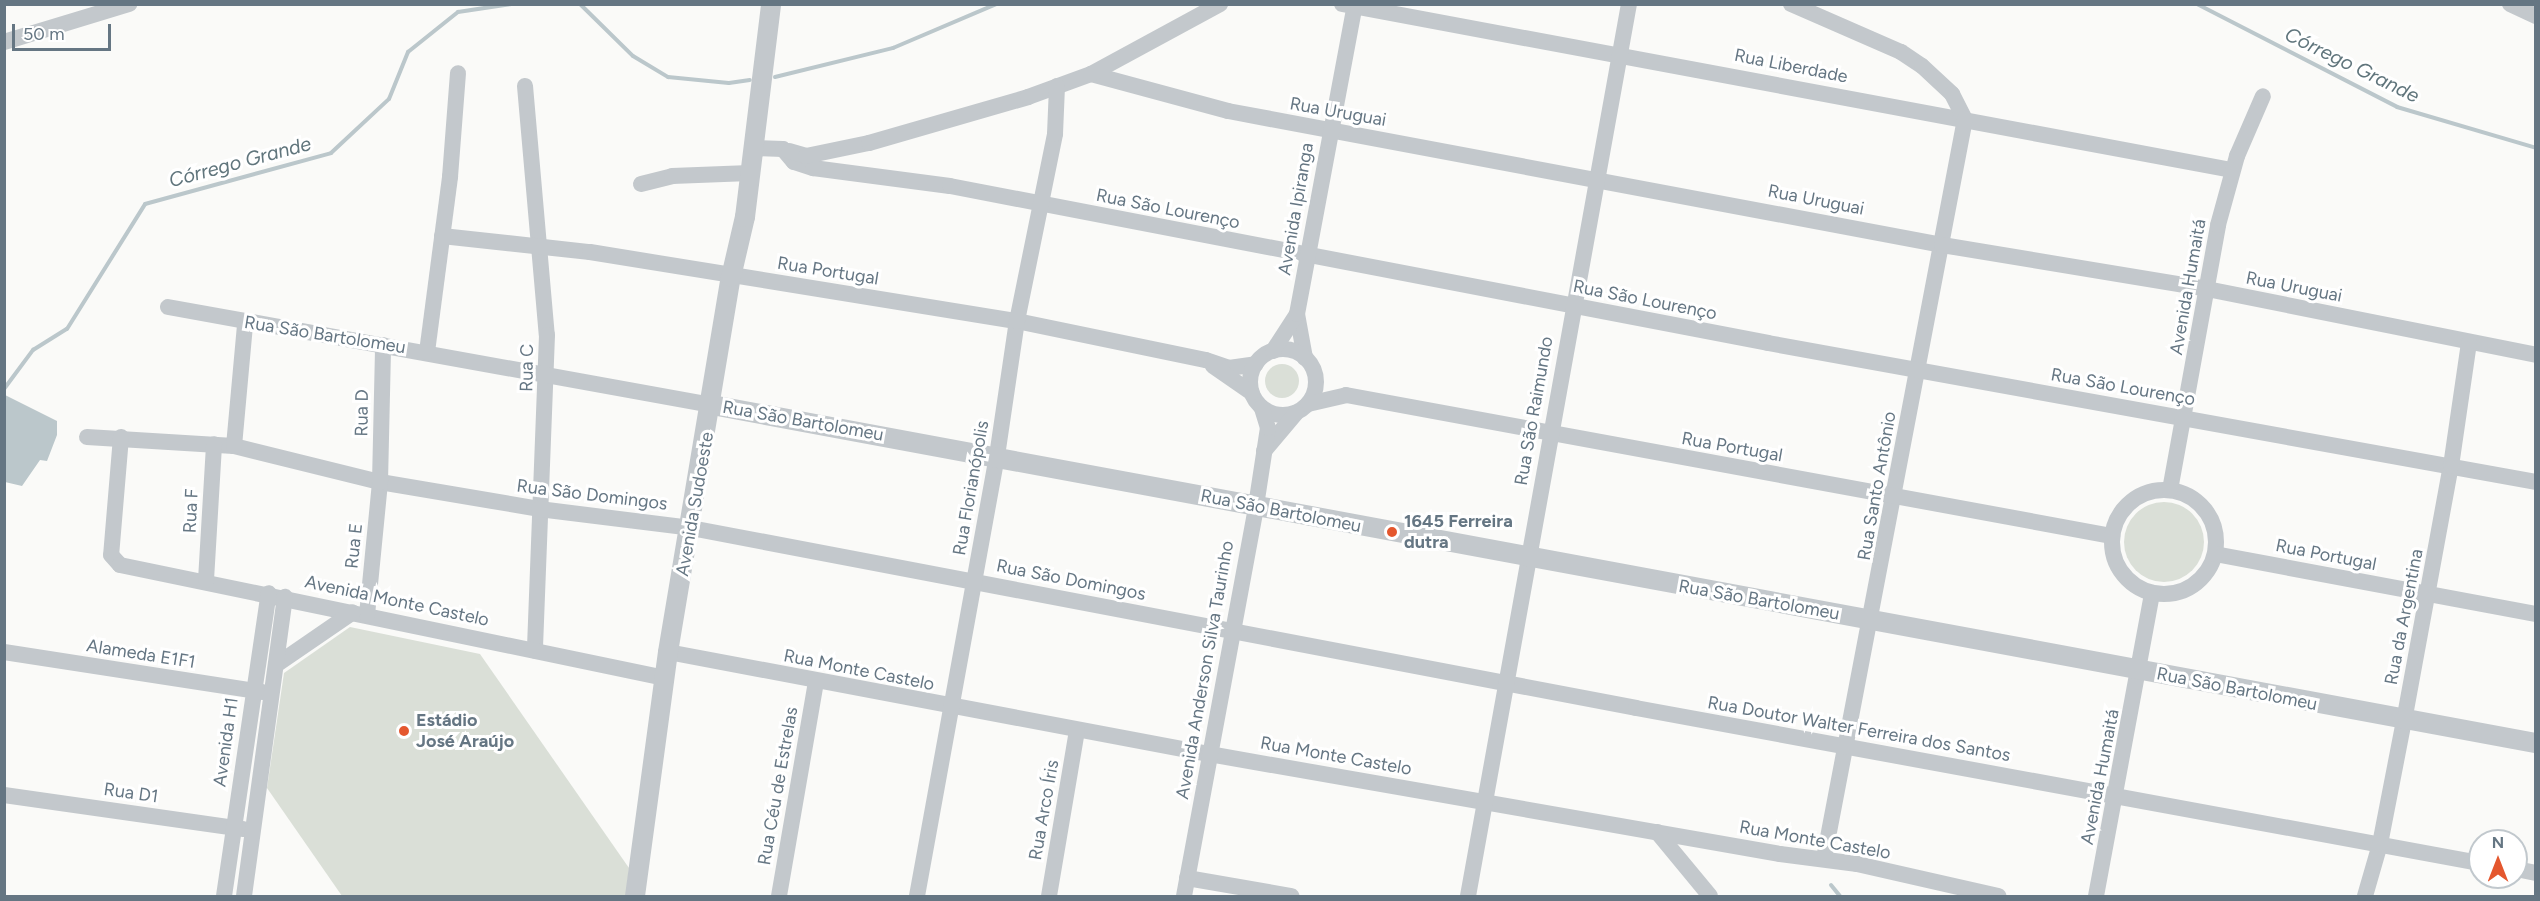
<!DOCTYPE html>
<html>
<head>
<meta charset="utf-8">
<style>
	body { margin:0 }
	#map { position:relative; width:2540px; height:901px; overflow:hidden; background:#fafaf8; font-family:Figtree,sans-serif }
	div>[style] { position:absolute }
	.green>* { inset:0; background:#dadfd7 }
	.round { border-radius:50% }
	.water>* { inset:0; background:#bbc7cb }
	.stream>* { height:4px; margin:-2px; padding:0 2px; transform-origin:2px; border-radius:2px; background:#bbc7cb }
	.minor>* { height:16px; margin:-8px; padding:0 8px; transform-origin:8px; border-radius:8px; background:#c3c8cc }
	.minor>.ring { margin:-8px; padding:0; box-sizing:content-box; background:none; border:16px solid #c3c8cc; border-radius:50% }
	.tertiary>* { height:20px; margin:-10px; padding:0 10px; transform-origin:10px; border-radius:10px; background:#c3c8cc }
	.dots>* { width:16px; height:16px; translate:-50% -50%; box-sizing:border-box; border:3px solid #fff; border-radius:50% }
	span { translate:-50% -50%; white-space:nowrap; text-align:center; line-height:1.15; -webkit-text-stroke:6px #fff; paint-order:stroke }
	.street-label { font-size:18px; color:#657683 }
	.poi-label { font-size:18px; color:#657683; font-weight:700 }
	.left { translate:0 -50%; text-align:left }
	.water-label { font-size:20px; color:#60757c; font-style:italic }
	.frame { position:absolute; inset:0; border:6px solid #657683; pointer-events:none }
	.north { position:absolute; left:2468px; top:829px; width:60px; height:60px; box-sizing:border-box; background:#fff; border:2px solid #c1c8cd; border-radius:50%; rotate:0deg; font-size:16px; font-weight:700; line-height:24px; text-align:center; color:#657683 }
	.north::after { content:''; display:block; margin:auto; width:21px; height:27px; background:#e4572e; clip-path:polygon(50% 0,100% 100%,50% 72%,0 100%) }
	.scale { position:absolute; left:12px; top:24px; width:99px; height:27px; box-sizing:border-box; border:3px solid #657683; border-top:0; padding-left:8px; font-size:18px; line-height:21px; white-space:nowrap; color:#657683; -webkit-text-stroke:4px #fff; paint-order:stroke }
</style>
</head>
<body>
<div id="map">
	<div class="green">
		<i class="round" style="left:1265px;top:364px;width:34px;height:34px"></i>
		<i class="round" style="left:2124px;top:502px;width:80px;height:80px"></i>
		<i style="clip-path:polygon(350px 627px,480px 654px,629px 868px,626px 896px,342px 896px,267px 788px,284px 673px)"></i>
	</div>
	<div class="water">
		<i style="clip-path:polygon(5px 395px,57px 421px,57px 435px,47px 461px,40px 460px,22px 486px,5px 482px)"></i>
	</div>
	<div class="stream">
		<i style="left:580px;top:4px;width:74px;rotate:44.5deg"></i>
		<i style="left:633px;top:56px;width:41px;rotate:31deg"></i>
		<i style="left:668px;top:77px;width:61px;rotate:5.6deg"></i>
		<i style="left:729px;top:83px;width:21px;rotate:-8deg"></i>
		<i style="left:2197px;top:4px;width:225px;rotate:27.2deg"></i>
		<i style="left:2397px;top:107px;width:145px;rotate:16.4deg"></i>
		<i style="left:775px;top:77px;width:122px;rotate:-13.8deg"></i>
		<i style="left:893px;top:48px;width:112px;rotate:-23.1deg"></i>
		<i style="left:4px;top:389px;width:49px;rotate:-53.4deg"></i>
		<i style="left:33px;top:350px;width:40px;rotate:-32deg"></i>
		<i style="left:67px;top:329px;width:147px;rotate:-58deg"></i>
		<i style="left:145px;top:204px;width:193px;rotate:-15.3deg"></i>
		<i style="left:331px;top:153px;width:79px;rotate:-43deg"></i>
		<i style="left:389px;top:99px;width:51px;rotate:-68deg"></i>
		<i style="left:408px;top:52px;width:64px;rotate:-38.7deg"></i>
		<i style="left:458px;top:12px;width:54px;rotate:-8.6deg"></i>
		<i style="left:1831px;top:885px;width:14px;rotate:51deg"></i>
	</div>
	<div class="minor">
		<i style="left:1342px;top:4px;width:905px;rotate:10.57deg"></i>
		<i style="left:1791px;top:4px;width:120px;rotate:23.6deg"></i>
		<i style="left:1901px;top:52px;width:25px;rotate:34deg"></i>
		<i style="left:1922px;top:66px;width:41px;rotate:43deg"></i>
		<i style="left:1952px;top:94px;width:28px;rotate:63deg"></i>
		<i style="left:1965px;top:119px;width:752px;rotate:100.8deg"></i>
		<i style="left:2510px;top:4px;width:29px;rotate:25deg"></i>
		<i style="left:4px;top:42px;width:131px;rotate:-16.9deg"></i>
		<i style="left:1091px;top:74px;width:142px;rotate:15.1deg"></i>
		<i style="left:1228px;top:111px;width:726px;rotate:10.63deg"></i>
		<i style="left:1942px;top:245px;width:269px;rotate:9.4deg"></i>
		<i style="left:2207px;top:289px;width:336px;rotate:11.3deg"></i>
		<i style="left:525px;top:86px;width:250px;rotate:85deg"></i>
		<i style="left:547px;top:335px;width:316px;rotate:92.2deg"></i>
		<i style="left:753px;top:148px;width:30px;rotate:2deg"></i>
		<i style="left:783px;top:149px;width:17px;rotate:50deg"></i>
		<i style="left:794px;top:162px;width:20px;rotate:18deg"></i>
		<i style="left:813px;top:168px;width:138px;rotate:7.5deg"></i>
		<i style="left:950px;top:186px;width:833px;rotate:10.86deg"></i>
		<i style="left:1768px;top:343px;width:780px;rotate:10.26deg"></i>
		<i style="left:789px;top:151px;width:18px;rotate:16deg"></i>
		<i style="left:806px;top:156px;width:64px;rotate:-11.7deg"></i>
		<i style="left:869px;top:143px;width:166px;rotate:-16.1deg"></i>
		<i style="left:1028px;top:97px;width:67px;rotate:-20.1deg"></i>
		<i style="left:1091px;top:74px;width:147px;rotate:-28.5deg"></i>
		<i style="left:641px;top:184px;width:32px;rotate:-14deg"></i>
		<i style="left:672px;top:176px;width:78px;rotate:-2.2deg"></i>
		<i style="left:442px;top:236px;width:149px;rotate:6.2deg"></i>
		<i style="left:590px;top:252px;width:433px;rotate:9.2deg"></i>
		<i style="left:1017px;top:321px;width:193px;rotate:11.7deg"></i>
		<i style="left:1206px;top:360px;width:24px;rotate:19deg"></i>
		<i style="left:1229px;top:368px;width:27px;rotate:-8deg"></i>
		<i style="left:168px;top:307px;width:553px;rotate:10.21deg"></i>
		<i style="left:1297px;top:314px;width:45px;rotate:79.7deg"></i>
		<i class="ring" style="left:1250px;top:349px;width:50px;height:50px"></i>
		<i style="left:1273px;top:351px;width:44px;rotate:-57deg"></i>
		<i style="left:1297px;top:314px;width:315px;rotate:-79.4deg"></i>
		<i style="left:427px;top:352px;width:177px;rotate:-82.5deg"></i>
		<i style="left:450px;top:177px;width:104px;rotate:-85.6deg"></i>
		<i style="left:1213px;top:366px;width:47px;rotate:34.7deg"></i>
		<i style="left:1308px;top:404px;width:39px;rotate:-13deg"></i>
		<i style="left:1346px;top:395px;width:779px;rotate:10.43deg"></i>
		<i style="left:87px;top:437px;width:147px;rotate:3.5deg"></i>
		<i style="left:234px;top:446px;width:150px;rotate:13.9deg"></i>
		<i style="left:380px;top:482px;width:161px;rotate:9.6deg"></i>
		<i style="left:539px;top:509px;width:153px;rotate:7.1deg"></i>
		<i style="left:691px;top:528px;width:962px;rotate:10.78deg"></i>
		<i style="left:1636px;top:708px;width:858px;rotate:10.41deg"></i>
		<i style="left:121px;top:437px;width:118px;rotate:94.8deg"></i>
		<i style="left:111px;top:555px;width:13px;rotate:48deg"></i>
		<i style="left:120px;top:565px;width:557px;rotate:11.71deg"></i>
		<i style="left:234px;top:446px;width:122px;rotate:-84.8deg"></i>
		<i style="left:1264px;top:451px;width:50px;rotate:-49.9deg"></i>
		<i class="ring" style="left:2112px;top:490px;width:88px;height:88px"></i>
		<i style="left:2170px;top:490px;width:269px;rotate:-79.7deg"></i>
		<i style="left:2218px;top:225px;width:72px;rotate:-74.6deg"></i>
		<i style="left:2237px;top:156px;width:65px;rotate:-66.6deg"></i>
		<i style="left:2215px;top:554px;width:327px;rotate:10.6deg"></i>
		<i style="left:206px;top:580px;width:136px;rotate:-86.6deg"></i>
		<i style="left:367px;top:615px;width:134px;rotate:-84.4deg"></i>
		<i style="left:380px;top:482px;width:137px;rotate:-88.7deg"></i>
		<i style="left:4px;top:652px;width:261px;rotate:8.8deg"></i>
		<i style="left:668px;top:652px;width:551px;rotate:10.68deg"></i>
		<i style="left:1209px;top:754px;width:580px;rotate:9.93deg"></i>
		<i style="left:1780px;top:854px;width:78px;rotate:7.4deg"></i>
		<i style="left:1857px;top:864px;width:145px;rotate:12.8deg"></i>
		<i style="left:276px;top:665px;width:93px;rotate:-34.5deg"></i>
		<i style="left:4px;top:795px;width:242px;rotate:8.1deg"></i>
		<i style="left:1657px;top:832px;width:83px;rotate:50.4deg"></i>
		<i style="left:2516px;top:869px;width:20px;rotate:11deg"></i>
		<i style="left:1187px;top:878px;width:106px;rotate:9.8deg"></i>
		<i style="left:224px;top:896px;width:306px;rotate:-81.6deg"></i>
		<i style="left:244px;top:896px;width:302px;rotate:-82.2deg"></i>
		<i style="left:779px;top:896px;width:218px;rotate:-80.2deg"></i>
		<i style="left:917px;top:896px;width:447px;rotate:-79.7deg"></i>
		<i style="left:997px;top:456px;width:136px;rotate:-81.6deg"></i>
		<i style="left:1017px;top:321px;width:191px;rotate:-78.5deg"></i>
		<i style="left:1055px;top:134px;width:48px;rotate:-87.6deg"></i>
		<i style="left:1049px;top:896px;width:168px;rotate:-80.4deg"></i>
		<i style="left:1184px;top:896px;width:397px;rotate:-79.5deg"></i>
		<i style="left:1256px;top:506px;width:79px;rotate:-81.3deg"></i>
		<i style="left:1268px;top:428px;width:21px;rotate:-107deg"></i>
		<i style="left:1468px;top:896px;width:906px;rotate:-79.77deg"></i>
		<i style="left:2096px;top:896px;width:308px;rotate:-79.5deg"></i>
		<i style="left:2365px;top:896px;width:54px;rotate:-73.9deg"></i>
		<i style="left:2380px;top:844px;width:125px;rotate:-79deg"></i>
		<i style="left:2404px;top:721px;width:259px;rotate:-79.6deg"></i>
		<i style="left:2451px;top:466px;width:125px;rotate:-81.7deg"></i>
	</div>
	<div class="tertiary">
		<i style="left:712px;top:405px;width:1855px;rotate:10.5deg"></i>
		<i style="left:635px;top:896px;width:246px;rotate:-82.3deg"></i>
		<i style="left:668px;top:652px;width:380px;rotate:-80.5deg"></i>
		<i style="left:731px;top:277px;width:62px;rotate:-76.9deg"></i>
		<i style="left:745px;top:217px;width:215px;rotate:-83deg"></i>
	</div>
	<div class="dots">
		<i style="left:1392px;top:532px;background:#e4572e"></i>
		<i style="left:404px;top:731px;background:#e4572e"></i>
	</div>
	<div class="street-label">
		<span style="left:1791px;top:66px;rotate:11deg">Rua Liberdade</span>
		<span style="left:1338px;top:112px;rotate:10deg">Rua Uruguai</span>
		<span style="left:1816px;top:200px;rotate:11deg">Rua Uruguai</span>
		<span style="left:1168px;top:209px;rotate:11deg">Rua São Lourenço</span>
		<span style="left:1296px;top:209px;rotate:-80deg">Avenida Ipiranga</span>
		<span style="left:828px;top:271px;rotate:9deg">Rua Portugal</span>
		<span style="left:2188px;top:287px;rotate:-80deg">Avenida Humaitá</span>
		<span style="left:2294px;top:287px;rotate:11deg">Rua Uruguai</span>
		<span style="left:1645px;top:300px;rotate:11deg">Rua São Lourenço</span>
		<span style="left:325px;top:335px;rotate:9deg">Rua São Bartolomeu</span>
		<span style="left:527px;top:368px;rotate:-89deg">Rua C</span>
		<span style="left:2123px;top:387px;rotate:10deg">Rua São Lourenço</span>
		<span style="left:1534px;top:411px;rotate:-80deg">Rua São Raimundo</span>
		<span style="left:362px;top:413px;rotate:-89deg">Rua D</span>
		<span style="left:803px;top:421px;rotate:10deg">Rua São Bartolomeu</span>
		<span style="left:1732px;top:447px;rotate:10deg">Rua Portugal</span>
		<span style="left:1877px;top:486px;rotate:-80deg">Rua Santo Antônio</span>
		<span style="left:971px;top:488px;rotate:-80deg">Rua Florianópolis</span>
		<span style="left:592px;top:495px;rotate:7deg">Rua São Domingos</span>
		<span style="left:695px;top:504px;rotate:-80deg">Avenida Sudoeste</span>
		<span style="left:191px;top:511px;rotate:-87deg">Rua F</span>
		<span style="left:1281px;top:511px;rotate:11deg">Rua São Bartolomeu</span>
		<span style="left:354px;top:546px;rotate:-84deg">Rua E</span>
		<span style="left:2326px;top:555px;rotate:11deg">Rua Portugal</span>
		<span style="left:1071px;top:580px;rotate:11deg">Rua São Domingos</span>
		<span style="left:1759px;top:600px;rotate:10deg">Rua São Bartolomeu</span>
		<span style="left:397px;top:601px;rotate:12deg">Avenida Monte Castelo</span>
		<span style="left:2404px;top:617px;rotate:-79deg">Rua da Argentina</span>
		<span style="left:141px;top:654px;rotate:9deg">Alameda E1F1</span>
		<span style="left:859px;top:670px;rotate:11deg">Rua Monte Castelo</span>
		<span style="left:1205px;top:670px;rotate:-80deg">Avenida Anderson Silva Taurinho</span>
		<span style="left:2237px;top:689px;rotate:11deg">Rua São Bartolomeu</span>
		<span style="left:1859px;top:729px;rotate:10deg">Rua Doutor Walter Ferreira dos Santos</span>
		<span style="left:226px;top:742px;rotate:-82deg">Avenida H1</span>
		<span style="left:1336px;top:756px;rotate:10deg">Rua Monte Castelo</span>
		<span style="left:2100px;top:777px;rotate:-79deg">Avenida Humaitá</span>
		<span style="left:778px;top:786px;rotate:-80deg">Rua Céu de Estrelas</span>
		<span style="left:131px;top:793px;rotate:8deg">Rua D1</span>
		<span style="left:1044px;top:810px;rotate:-80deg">Rua Arco Íris</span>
		<span style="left:1815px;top:840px;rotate:10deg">Rua Monte Castelo</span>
	</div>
	<div class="poi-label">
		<span class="left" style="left:1404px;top:532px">1645 Ferreira<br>dutra</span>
		<span class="left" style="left:416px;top:731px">Estádio<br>José Araújo</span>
	</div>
	<div class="water-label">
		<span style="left:2352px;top:65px;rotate:26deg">Córrego Grande</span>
		<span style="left:240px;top:162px;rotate:-15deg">Córrego Grande</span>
	</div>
	<div class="frame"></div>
	<div class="north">N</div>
	<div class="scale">50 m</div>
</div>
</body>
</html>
